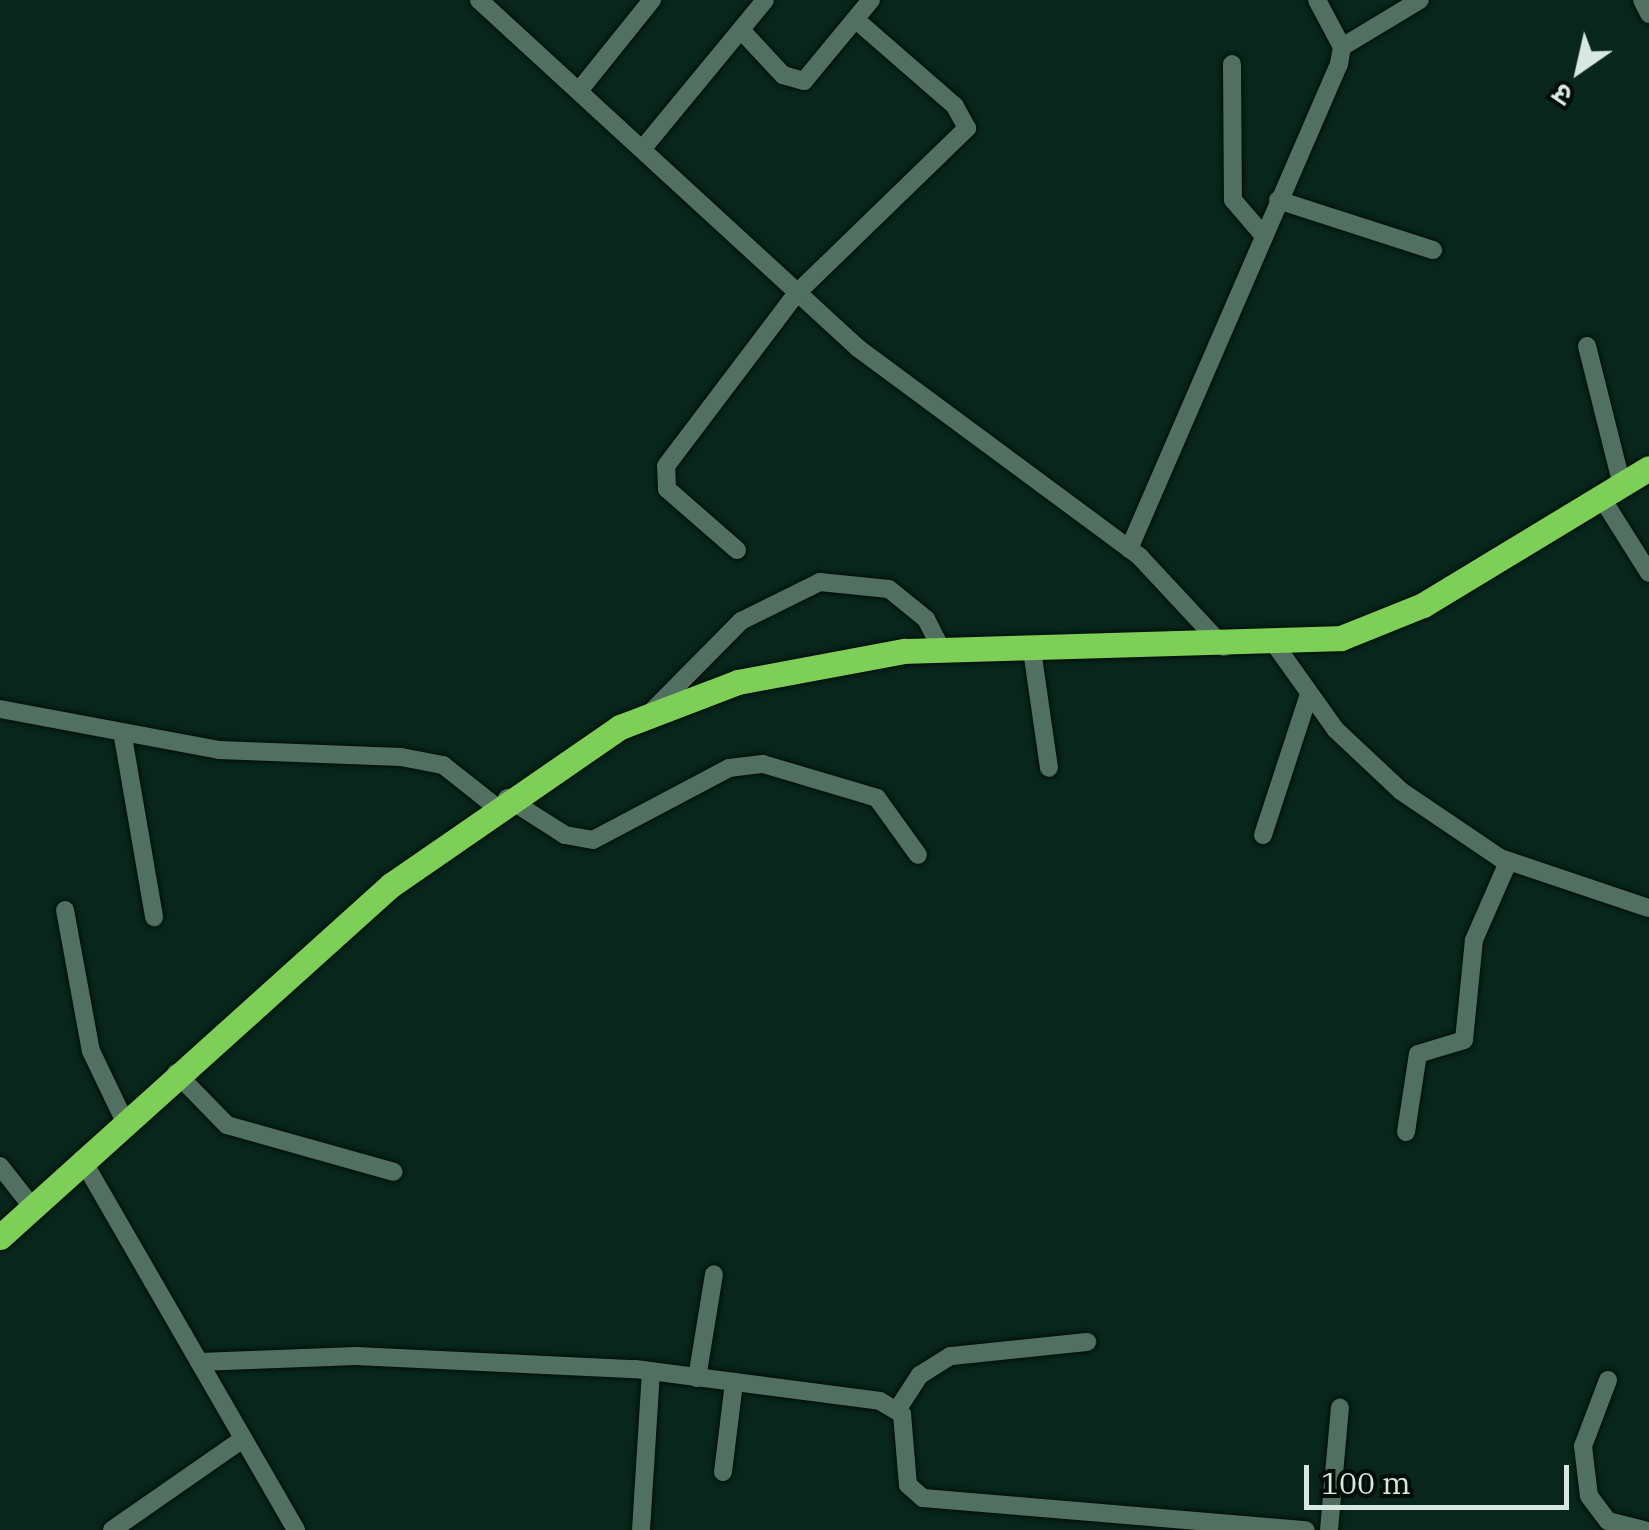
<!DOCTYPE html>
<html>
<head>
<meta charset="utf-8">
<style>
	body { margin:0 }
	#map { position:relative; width:1649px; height:1530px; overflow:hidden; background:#08261c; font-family:"IBM Plex Serif","Noto Sans Devanagari",serif }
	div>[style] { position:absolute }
	.roads { filter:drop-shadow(0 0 2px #000e07) drop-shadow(0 0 2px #000e07) }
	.minor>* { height:18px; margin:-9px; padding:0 9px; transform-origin:9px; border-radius:9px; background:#517062 }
	.highway>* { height:25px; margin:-12.5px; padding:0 12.5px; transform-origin:12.5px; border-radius:12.5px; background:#7ecf57 }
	span { translate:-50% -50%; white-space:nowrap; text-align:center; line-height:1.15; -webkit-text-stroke:9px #030d08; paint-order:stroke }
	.north { position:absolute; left:1529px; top:20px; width:100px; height:100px; -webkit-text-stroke:8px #030d08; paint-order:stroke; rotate:214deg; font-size:28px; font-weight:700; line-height:40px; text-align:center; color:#d7e8e0 }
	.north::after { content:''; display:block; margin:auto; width:35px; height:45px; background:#d7e8e0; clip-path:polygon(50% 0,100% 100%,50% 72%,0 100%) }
	.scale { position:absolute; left:1304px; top:1465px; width:265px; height:45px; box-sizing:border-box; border:5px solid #d7e8e0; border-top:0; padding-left:12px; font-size:30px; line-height:35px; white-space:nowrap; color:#d7e8e0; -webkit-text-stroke:8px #030d08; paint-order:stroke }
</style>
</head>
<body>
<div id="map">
	<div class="roads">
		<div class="minor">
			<i style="left:479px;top:0;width:515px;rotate:42.56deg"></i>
			<i style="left:858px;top:348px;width:351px;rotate:36.5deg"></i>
			<i style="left:1140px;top:557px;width:123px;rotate:47deg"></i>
			<i style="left:1642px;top:0;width:16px;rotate:63deg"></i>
			<i style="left:741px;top:30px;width:62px;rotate:47deg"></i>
			<i style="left:783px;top:75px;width:22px;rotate:16deg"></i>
			<i style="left:804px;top:81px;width:105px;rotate:-50.4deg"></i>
			<i style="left:1342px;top:47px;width:91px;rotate:-31.1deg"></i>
			<i style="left:1232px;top:64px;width:136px;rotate:89.6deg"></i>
			<i style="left:1233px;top:200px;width:48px;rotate:49.3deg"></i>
			<i style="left:582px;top:87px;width:112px;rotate:-51.2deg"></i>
			<i style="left:644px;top:147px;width:190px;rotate:-50.5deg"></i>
			<i style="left:1278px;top:200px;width:163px;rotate:17.9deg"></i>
			<i style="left:1587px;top:346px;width:143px;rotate:75.9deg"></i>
			<i style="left:1603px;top:500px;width:86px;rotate:57.8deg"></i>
			<i style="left:1129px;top:549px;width:529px;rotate:-66.59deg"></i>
			<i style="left:1339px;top:64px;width:17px;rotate:-80deg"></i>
			<i style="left:1342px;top:47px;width:53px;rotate:-118deg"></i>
			<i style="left:737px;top:550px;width:93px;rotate:-138.9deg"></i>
			<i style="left:667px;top:489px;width:23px;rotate:-92deg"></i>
			<i style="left:666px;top:466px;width:217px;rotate:-52.9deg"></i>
			<i style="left:797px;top:293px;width:237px;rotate:-44.1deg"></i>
			<i style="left:967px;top:128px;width:25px;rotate:-119deg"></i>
			<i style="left:955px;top:106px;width:131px;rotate:-139deg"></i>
			<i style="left:1276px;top:646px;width:103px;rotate:54.5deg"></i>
			<i style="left:1336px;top:730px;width:89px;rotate:43.2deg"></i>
			<i style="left:1401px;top:791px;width:120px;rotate:34.1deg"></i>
			<i style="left:1500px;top:858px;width:157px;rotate:18.6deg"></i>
			<i style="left:1032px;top:650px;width:119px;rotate:81.8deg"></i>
			<i style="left:0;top:709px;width:223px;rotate:10.6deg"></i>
			<i style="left:219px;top:750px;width:182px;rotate:2.2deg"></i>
			<i style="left:401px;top:757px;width:43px;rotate:10.8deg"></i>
			<i style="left:443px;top:765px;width:66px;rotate:38.3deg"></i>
			<i style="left:652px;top:711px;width:127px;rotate:-45.3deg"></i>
			<i style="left:741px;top:621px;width:88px;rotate:-26.3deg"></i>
			<i style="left:820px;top:582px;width:69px;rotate:5.8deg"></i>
			<i style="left:889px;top:589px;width:48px;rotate:39deg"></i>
			<i style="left:926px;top:619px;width:36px;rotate:63deg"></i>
			<i style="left:123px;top:737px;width:183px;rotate:80.2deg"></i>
			<i style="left:507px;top:798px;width:69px;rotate:32.5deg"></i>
			<i style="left:565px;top:835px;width:28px;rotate:10deg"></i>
			<i style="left:593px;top:840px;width:154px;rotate:-27.9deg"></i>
			<i style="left:729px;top:768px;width:34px;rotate:-7deg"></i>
			<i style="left:763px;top:764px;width:119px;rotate:16.6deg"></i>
			<i style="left:877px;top:798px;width:70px;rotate:54.3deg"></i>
			<i style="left:1263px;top:835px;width:148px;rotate:-71.9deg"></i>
			<i style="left:65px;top:910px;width:143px;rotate:79.6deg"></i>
			<i style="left:91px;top:1051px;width:76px;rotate:64.4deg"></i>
			<i style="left:176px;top:1073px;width:73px;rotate:45.6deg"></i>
			<i style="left:227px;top:1125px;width:173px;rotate:15.7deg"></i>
			<i style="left:1406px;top:1132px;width:79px;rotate:-81.3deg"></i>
			<i style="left:1418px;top:1054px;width:48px;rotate:-16.9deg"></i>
			<i style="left:1464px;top:1040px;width:100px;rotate:-84.3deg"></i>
			<i style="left:1474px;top:940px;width:85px;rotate:-66.4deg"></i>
			<i style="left:82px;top:1159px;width:428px;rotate:60deg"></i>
			<i style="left:0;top:1166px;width:53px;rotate:51.8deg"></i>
			<i style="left:199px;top:1362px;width:157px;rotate:-2.2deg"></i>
			<i style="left:356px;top:1356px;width:279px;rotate:2.7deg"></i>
			<i style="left:635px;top:1369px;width:247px;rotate:7.4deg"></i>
			<i style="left:880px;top:1401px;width:26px;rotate:31deg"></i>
			<i style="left:902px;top:1414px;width:71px;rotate:85.2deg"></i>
			<i style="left:908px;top:1485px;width:20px;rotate:41deg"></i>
			<i style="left:923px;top:1498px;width:384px;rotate:4.8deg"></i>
			<i style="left:697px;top:1378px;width:105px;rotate:-80.7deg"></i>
			<i style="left:1608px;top:1380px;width:71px;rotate:110.7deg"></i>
			<i style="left:1583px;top:1446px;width:50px;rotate:83.2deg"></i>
			<i style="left:1589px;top:1496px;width:31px;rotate:53deg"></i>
			<i style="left:1608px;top:1521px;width:38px;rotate:14deg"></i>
			<i style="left:899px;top:1407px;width:38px;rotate:-57deg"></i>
			<i style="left:920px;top:1375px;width:36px;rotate:-32deg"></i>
			<i style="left:951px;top:1356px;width:137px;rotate:-5.9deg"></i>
			<i style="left:723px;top:1472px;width:91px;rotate:-83deg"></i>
			<i style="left:112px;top:1530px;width:160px;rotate:-34.8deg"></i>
			<i style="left:641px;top:1530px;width:158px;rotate:-86.4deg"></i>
			<i style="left:1329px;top:1530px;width:123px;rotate:-84.9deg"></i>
		</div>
		<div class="highway">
			<i style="left:0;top:1237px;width:526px;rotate:-42deg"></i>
			<i style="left:391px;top:885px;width:278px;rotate:-34.6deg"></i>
			<i style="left:620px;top:727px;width:126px;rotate:-20.9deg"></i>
			<i style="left:738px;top:682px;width:169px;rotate:-10.6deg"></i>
			<i style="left:904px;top:651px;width:437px;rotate:-1.7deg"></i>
			<i style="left:1341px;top:638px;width:88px;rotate:-21.9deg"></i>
			<i style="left:1423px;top:605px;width:264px;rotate:-31.2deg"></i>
		</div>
	</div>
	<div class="north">उ</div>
	<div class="scale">100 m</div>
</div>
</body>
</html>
